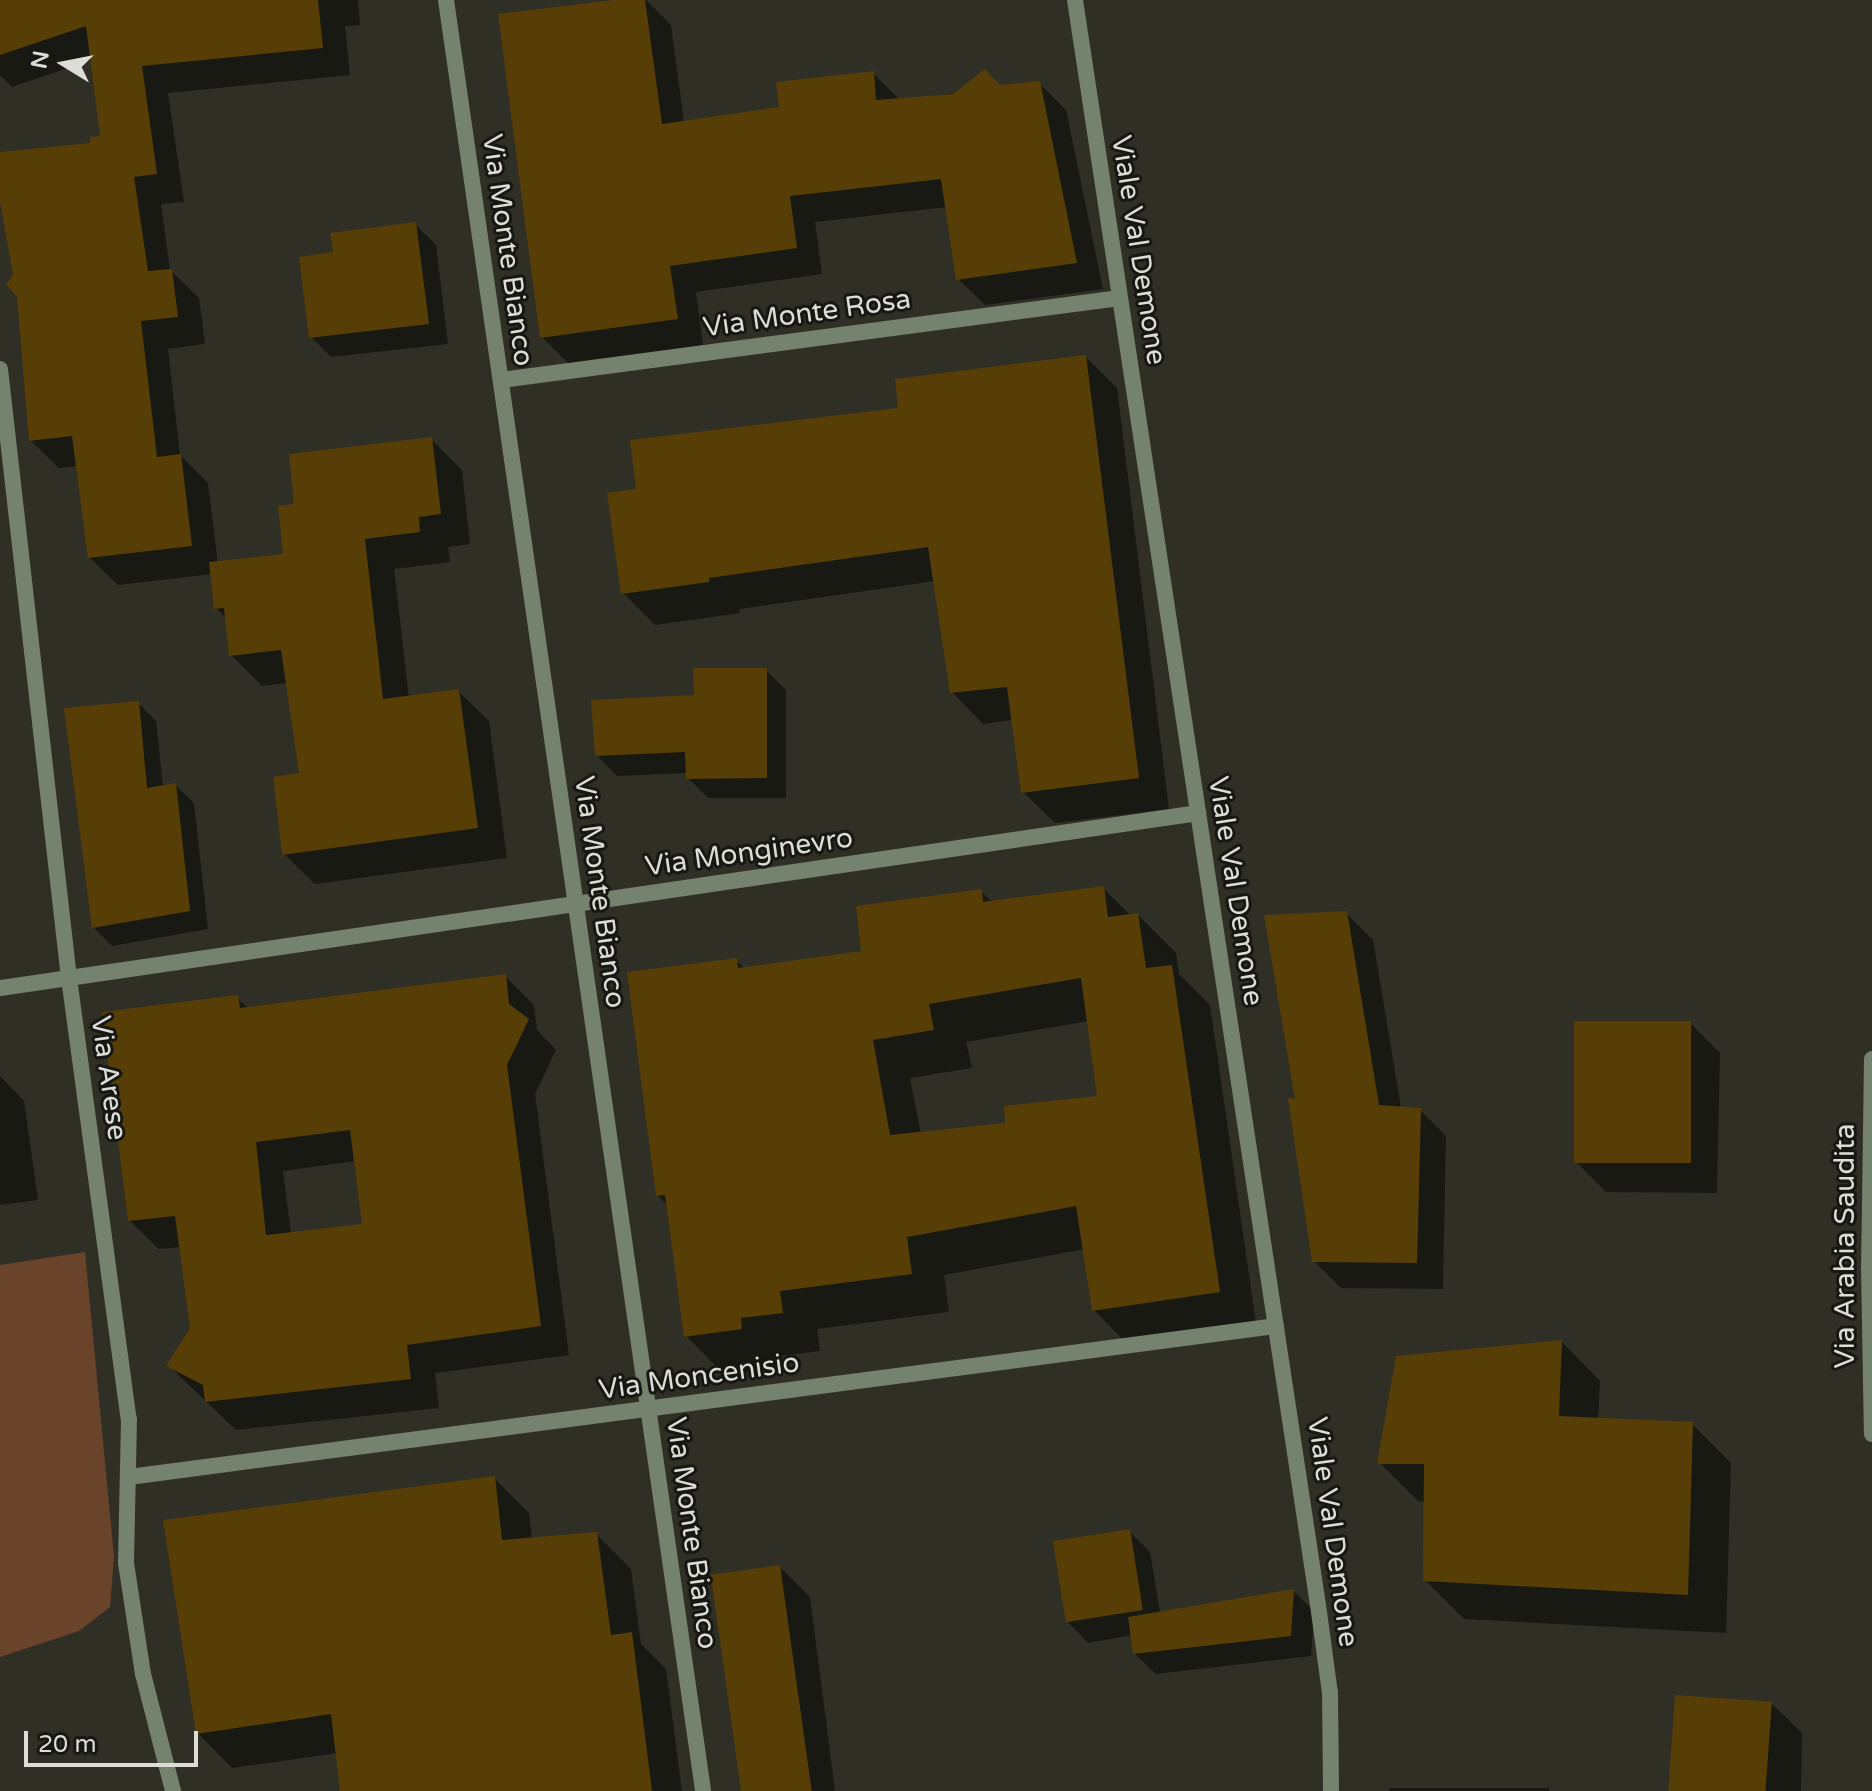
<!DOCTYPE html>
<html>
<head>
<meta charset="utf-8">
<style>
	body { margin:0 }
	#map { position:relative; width:1872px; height:1791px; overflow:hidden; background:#2f2f26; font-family:"Varela Round",sans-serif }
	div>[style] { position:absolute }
	.green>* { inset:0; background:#6a442a }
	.shadow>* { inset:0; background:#0007; transform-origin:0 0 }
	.building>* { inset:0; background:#573e07; transform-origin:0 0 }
	.minor>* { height:16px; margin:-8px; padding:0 8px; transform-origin:8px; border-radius:8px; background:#74826e }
	.tertiary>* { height:16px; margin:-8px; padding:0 8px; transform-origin:8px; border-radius:8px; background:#74826e }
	span { translate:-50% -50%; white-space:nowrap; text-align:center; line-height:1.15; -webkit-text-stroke:6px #171713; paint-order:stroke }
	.street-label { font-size:28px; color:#dcddd7 }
	.north { position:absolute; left:24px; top:24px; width:80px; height:80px; -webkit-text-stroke:6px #171713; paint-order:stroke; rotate:280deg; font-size:22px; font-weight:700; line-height:32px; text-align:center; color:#dcddd7 }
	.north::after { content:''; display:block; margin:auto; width:28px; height:36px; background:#dcddd7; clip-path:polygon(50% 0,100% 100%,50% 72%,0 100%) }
	.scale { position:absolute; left:24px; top:1731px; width:174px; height:36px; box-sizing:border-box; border:4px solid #dcddd7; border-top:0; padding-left:10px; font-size:24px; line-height:28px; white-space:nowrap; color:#dcddd7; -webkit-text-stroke:6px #171713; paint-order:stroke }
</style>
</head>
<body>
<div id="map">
	<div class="green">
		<i style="clip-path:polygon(85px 1252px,114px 1557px,110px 1607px,79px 1631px,0 1657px,0 1265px)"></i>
	</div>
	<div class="shadow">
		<i style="clip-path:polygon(0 0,358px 0,360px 25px,345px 26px,350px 75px,168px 93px,184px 202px,161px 204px,170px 270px,199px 298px,205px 344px,168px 349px,180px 455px,208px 483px,218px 564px,285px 556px,297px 506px,431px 439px,462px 470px,470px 544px,448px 547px,450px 562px,394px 569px,409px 698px,458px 691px,489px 721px,507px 858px,315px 884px,284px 854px,301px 775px,287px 683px,262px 686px,231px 655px,228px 620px,216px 608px,212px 574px,118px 585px,90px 558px,78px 466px,59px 468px,31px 441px,16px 275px,0 191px,0 154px,92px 145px,102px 138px,92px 60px,12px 87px,0 75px)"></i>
		<i style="clip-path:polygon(631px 0,646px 0,671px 25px,684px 123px,782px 108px,873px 73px,900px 100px,1039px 83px,1066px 110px,1103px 289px,985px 305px,958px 279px,947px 207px,815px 222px,822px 274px,696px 292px,703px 345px,569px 364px,542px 337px)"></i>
		<i style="clip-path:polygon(416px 225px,436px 245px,448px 344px,331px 357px,311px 337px,335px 254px)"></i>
		<i style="clip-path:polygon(1086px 357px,1117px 388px,1169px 809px,1055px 823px,1023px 792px,1013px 720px,983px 724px,952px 692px,935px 581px,739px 609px,740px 613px,655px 625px,623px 593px,638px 490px)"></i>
		<i style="clip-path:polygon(766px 670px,786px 690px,786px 798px,708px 798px,688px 778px,687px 773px,617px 776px,597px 755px,696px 696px)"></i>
		<i style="clip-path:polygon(138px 703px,156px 721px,163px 787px,175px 785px,194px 803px,208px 929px,112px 946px,94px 928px)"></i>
		<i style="clip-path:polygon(evenodd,1103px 888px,1131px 916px,1138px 915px,1176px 953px,1179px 974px,1210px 1005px,1257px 1330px,1132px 1349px,1094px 1310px,1085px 1249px,944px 1275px,949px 1312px,817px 1329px,820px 1351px,778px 1356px,779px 1367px,724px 1374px,686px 1336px,669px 1207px,658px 1196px,736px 960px,745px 969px,863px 953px,981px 891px,993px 903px,1103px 888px,1089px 1021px,1100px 1098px,1008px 1125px,921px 1134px,910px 1078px,972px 1068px,966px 1042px,1089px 1021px)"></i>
		<i style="clip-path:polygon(1346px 913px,1373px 940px,1401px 1108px,1420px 1110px,1446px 1136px,1443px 1289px,1341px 1288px,1314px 1261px,1298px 1101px)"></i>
		<i style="clip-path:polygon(evenodd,505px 976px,534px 1005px,537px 1030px,556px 1050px,535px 1094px,569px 1355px,435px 1373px,439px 1408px,236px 1430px,169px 1366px,192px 1328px,181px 1247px,159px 1249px,130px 1221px,237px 998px,249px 1009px,505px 976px,356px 1161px,364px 1226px,291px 1234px,283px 1171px,356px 1161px)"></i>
		<i style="clip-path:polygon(1690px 1023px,1720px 1053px,1717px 1193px,1606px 1192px,1576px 1162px)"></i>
		<i style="clip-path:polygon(0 1076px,24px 1101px,38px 1200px,0 1205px)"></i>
		<i style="clip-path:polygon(1562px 1342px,1600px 1381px,1598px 1420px,1692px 1424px,1731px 1463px,1726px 1633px,1464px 1619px,1425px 1580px,1426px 1502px,1418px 1501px,1380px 1463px)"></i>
		<i style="clip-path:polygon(494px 1478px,529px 1513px,532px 1539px,596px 1534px,631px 1569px,641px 1644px,666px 1669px,682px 1791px,342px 1791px,338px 1753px,232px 1768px,198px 1733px)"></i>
		<i style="clip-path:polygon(1130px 1532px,1150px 1552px,1160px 1613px,1293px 1591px,1314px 1611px,1311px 1656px,1156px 1674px,1135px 1654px,1133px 1635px,1088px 1643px,1068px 1622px)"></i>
		<i style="clip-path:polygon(780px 1567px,810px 1597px,835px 1791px,743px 1791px)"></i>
		<i style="clip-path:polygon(1771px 1703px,1802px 1733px,1801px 1791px,1676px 1791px)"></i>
		<i style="left:1389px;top:1788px;width:160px;height:3px"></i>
	</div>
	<div class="building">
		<i style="clip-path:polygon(0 0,318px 0,323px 48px,142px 66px,157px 174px,134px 177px,148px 271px,172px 269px,178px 317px,141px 321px,157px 457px,181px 454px,192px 546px,88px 558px,72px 436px,29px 441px,17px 297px,6px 284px,13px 275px,0 202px,0 152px,90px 143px,90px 137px,100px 136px,86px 26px,0 55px)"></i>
		<i style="clip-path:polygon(614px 0,645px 0,662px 124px,779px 107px,776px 82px,874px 71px,876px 100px,953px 94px,985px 69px,1000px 85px,1040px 81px,1077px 263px,956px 280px,941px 179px,790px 196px,797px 248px,670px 266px,678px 319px,540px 338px,498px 14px)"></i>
		<i style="clip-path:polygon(416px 222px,429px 324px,309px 338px,299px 257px,333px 252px,330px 233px)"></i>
		<i style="clip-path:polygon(1086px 355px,1139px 778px,1021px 793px,1007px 687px,950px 693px,928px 547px,709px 578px,709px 582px,621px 594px,607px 493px,636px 489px,630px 440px,898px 408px,895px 379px)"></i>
		<i style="clip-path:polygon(432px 437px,441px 514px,419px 517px,420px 532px,365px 539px,383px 699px,459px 689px,478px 828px,282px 855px,273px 777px,299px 773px,281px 650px,229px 656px,224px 608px,214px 609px,209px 562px,283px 554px,278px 506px,294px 504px,289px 454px)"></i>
		<i style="clip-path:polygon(693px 668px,767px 668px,767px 778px,686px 779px,685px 752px,595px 756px,591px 700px,694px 695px)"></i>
		<i style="clip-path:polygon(139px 701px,147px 788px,176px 783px,190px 911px,92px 928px,64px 708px)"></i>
		<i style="clip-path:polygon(evenodd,1104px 886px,1108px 917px,1138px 913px,1146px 968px,1172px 965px,1220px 1292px,1092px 1311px,1076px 1206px,907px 1237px,912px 1274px,780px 1291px,783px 1313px,741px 1318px,742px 1329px,684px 1337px,665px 1195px,656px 1196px,627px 972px,737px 958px,738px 968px,861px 951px,856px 906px,982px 889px,983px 902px,1104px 886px,1081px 978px,1097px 1096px,1004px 1106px,1005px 1123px,890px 1135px,873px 1040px,934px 1030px,929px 1004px,1081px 978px)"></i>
		<i style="clip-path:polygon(1347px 911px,1379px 1105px,1421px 1108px,1417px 1263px,1312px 1262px,1288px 1098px,1295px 1099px,1264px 915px)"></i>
		<i style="clip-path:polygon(evenodd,506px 974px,509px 1004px,529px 1019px,507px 1065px,541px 1326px,407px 1345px,411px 1379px,205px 1402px,203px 1385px,166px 1366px,190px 1328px,175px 1216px,128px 1221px,102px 1012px,238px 995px,240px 1008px,506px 974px,350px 1130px,362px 1224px,266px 1235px,256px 1142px,350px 1130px)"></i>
		<i style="left:1574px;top:1021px;width:117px;height:142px"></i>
		<i style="clip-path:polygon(1562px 1340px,1559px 1416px,1693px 1422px,1688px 1595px,1423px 1581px,1424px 1464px,1377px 1464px,1396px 1356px)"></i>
		<i style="clip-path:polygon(495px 1476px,502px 1540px,597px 1532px,611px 1635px,632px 1632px,652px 1791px,340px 1791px,331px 1714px,196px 1734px,163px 1520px)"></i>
		<i style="left:1130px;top:1529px;width:82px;height:78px;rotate:81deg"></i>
		<i style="left:780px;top:1565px;width:228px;height:70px;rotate:82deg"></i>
		<i style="clip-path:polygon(1294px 1589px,1291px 1636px,1133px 1654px,1128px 1617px)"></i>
		<i style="left:1675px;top:1695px;width:97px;height:96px;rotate:4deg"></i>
	</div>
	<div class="minor">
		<i style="left:446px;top:0;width:1809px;rotate:81.83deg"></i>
		<i style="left:0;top:369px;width:613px;rotate:83.54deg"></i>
		<i style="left:69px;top:978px;width:445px;rotate:82.3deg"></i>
		<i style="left:129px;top:1419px;width:144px;rotate:91.2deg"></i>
		<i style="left:126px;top:1563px;width:112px;rotate:81.3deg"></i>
		<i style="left:143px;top:1674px;width:121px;rotate:75.6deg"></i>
		<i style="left:501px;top:380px;width:624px;rotate:-7.55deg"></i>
		<i style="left:0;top:988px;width:1211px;rotate:-8.31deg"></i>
		<i style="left:1872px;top:1059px;width:208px;rotate:90.8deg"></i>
		<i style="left:1869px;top:1267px;width:167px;rotate:89deg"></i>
		<i style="left:129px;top:1477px;width:1157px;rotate:-7.5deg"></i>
	</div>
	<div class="tertiary">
		<i style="left:1075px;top:0;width:1630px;rotate:81.39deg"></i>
		<i style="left:1319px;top:1612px;width:82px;rotate:82.3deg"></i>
		<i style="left:1330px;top:1693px;width:98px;rotate:89.4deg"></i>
	</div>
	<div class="street-label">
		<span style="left:508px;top:250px;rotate:82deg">Via Monte Bianco</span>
		<span style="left:1139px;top:250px;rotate:81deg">Viale Val Demone</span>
		<span style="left:807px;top:313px;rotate:-8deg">Via Monte Rosa</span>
		<span style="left:749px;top:852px;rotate:-8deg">Via Monginevro</span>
		<span style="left:1236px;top:891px;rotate:81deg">Viale Val Demone</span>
		<span style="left:600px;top:892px;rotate:82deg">Via Monte Bianco</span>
		<span style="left:109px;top:1078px;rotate:82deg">Via Arese</span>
		<span style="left:1845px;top:1246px;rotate:-90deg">Via Arabia Saudita</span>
		<span style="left:699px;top:1376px;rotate:-8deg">Via Moncenisio</span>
		<span style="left:1333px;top:1532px;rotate:82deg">Viale Val Demone</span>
		<span style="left:692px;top:1533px;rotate:82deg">Via Monte Bianco</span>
	</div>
	<div class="north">N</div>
	<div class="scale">20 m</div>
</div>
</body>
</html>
